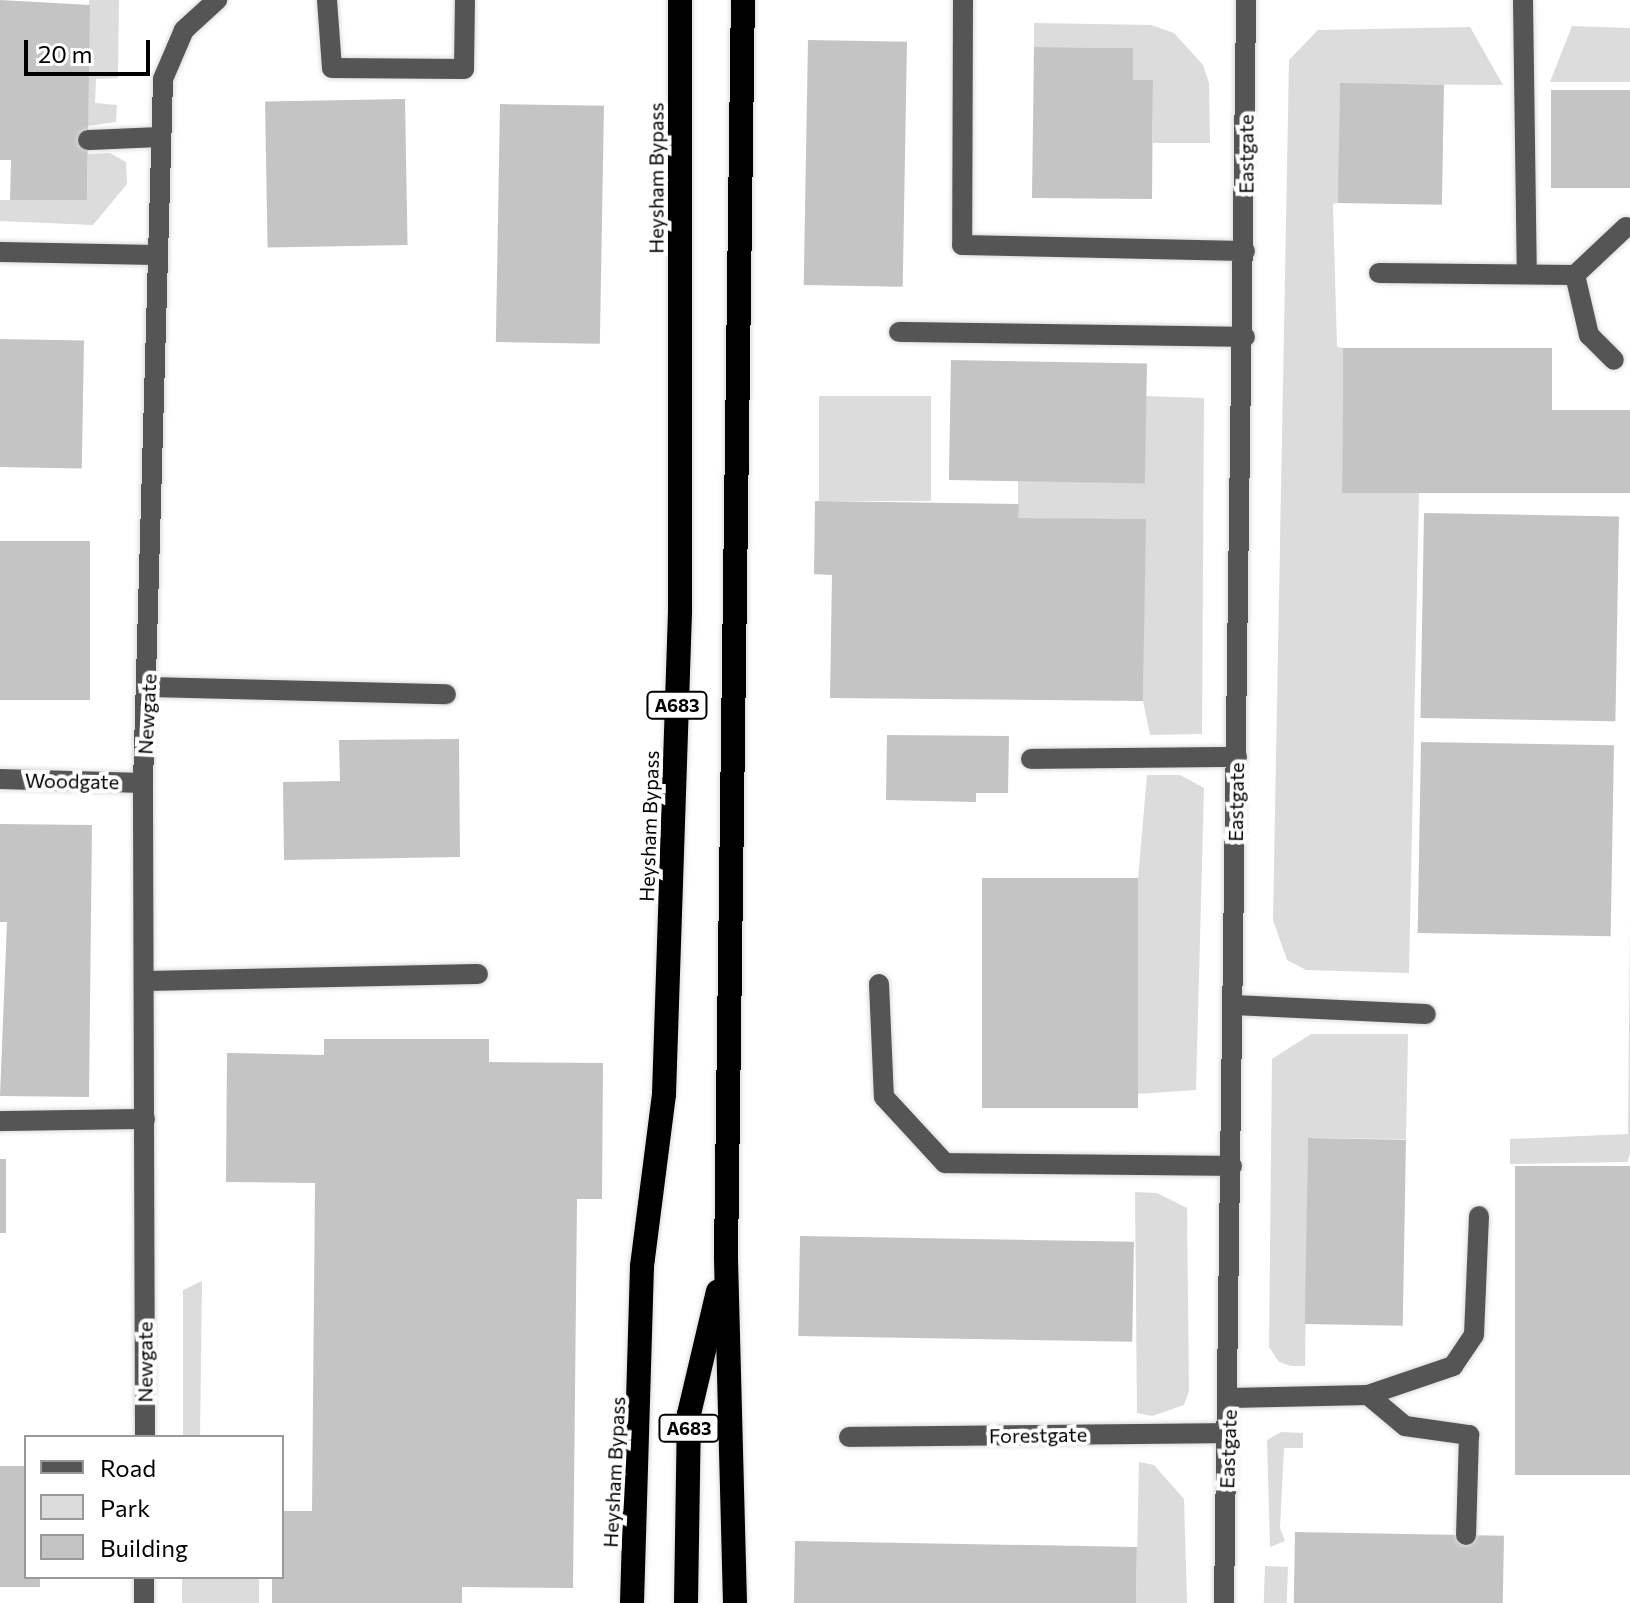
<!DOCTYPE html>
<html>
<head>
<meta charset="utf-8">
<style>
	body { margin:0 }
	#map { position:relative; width:1630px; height:1603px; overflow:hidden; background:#fff; font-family:Commissioner,sans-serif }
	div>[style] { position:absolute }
	.green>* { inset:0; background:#dcdcdc; transform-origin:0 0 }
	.building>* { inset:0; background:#c4c4c4; transform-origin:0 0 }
	.roads { filter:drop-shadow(0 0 2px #dbdbdb) drop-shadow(0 0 2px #dbdbdb) }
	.minor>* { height:20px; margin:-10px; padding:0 10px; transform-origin:10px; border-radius:10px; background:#555 }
	.highway>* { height:24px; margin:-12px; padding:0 12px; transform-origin:12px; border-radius:12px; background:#000 }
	span { translate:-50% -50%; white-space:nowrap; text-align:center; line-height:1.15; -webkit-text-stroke:8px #fff; paint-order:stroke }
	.shield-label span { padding:2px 6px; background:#fff; border:2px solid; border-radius:6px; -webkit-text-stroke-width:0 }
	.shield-label { font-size:18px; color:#000; font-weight:700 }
	.street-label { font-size:20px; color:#000 }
	.legend { position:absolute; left:24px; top:1435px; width:260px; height:144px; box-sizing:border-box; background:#fff; border:2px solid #999; margin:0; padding:10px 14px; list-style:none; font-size:24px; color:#000 }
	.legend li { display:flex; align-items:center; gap:16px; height:40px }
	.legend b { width:40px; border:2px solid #999 }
	.scale { position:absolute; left:24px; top:40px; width:126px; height:36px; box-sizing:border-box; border:4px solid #000; border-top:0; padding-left:10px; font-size:24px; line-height:28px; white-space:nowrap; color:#000; -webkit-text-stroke:6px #fff; paint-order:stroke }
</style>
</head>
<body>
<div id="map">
	<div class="green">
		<i style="clip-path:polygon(89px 0,119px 0,118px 78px,96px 79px,95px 103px,117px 105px,116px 122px,88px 126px)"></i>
		<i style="clip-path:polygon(1034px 23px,1151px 25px,1174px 33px,1203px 65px,1209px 83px,1210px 143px,1153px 143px,1153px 80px,1133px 80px,1133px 48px,1034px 47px)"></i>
		<i style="clip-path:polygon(1572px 26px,1630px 28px,1630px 82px,1550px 82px)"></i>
		<i style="clip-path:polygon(1470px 27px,1503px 85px,1340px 84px,1339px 203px,1333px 204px,1337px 347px,1343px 348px,1342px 493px,1419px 493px,1409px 973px,1306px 970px,1287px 960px,1273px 920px,1289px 60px,1318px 30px)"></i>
		<i style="clip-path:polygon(110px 153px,126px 162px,127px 184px,93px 225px,0 221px,0 200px,87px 200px,88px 154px)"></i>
		<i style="left:819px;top:396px;width:112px;height:105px"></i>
		<i style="clip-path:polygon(1146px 396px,1204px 398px,1202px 734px,1150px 735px,1143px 701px,1145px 520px,1018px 518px,1018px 481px,1144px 483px)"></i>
		<i style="clip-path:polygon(1147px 775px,1180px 775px,1204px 788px,1196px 1090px,1137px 1094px,1138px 879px)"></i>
		<i style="clip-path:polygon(1630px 920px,1630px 1153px,1628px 1162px,1510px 1164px,1510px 1139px,1628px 1134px)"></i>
		<i style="clip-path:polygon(1311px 1034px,1408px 1034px,1406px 1139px,1308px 1138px,1305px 1366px,1291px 1366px,1279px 1362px,1269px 1347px,1272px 1059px)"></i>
		<i style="clip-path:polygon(1135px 1192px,1157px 1193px,1187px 1208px,1189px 1391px,1184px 1405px,1152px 1416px,1137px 1413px)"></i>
		<i style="clip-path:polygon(202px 1281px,200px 1437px,183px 1437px,183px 1290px)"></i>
		<i style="clip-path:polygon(1281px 1432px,1303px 1433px,1303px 1448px,1284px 1448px,1280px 1528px,1285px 1541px,1270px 1547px,1267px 1440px)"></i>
		<i style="clip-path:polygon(1139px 1462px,1154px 1465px,1184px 1499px,1187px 1603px,1136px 1603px)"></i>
		<i style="left:1265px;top:1566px;width:23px;height:37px;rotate:2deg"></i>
		<i style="left:182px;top:1577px;width:77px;height:26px"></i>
	</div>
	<div class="building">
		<i style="clip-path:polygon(0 0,90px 5px,87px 200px,10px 200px,11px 160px,0 160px)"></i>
		<i style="left:808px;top:40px;width:99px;height:245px;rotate:1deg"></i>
		<i style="clip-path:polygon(1034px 47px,1133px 48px,1133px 80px,1153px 80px,1152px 199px,1032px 198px)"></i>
		<i style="left:1340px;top:83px;width:104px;height:120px;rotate:1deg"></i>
		<i style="left:1551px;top:90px;width:79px;height:98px"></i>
		<i style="left:405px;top:99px;width:146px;height:140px;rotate:89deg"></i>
		<i style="left:500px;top:104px;width:104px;height:238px;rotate:1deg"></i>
		<i style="left:0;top:339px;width:84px;height:128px;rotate:1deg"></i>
		<i style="clip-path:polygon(1343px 348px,1552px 348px,1552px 410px,1630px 410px,1630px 493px,1342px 493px)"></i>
		<i style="left:951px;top:360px;width:196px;height:120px;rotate:1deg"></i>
		<i style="clip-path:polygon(815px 501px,1019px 504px,1018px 518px,1146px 519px,1143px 701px,830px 698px,832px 575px,814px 574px)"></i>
		<i style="left:1424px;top:513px;width:195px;height:205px;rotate:1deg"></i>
		<i style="left:90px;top:541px;width:159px;height:90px;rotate:90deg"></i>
		<i style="clip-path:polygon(887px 735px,1009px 736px,1008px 793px,976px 793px,976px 802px,886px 800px)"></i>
		<i style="clip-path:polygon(459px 739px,460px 857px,284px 860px,283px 782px,340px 781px,339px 740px)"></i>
		<i style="left:1421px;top:742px;width:193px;height:191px;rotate:1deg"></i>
		<i style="clip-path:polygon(0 824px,92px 825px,89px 1097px,0 1096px,7px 922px,0 922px)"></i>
		<i style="left:982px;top:878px;width:156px;height:230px"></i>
		<i style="clip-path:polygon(324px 1039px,489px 1039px,489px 1062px,603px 1063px,602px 1199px,577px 1199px,573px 1588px,462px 1587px,462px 1603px,272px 1603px,272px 1577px,282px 1577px,282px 1511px,312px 1511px,315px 1183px,226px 1182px,227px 1053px,324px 1055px)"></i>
		<i style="left:1308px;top:1138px;width:98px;height:186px;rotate:1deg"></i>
		<i style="left:0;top:1159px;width:6px;height:74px"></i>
		<i style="left:1515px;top:1166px;width:115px;height:309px"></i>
		<i style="left:800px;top:1236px;width:334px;height:100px;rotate:1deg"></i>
		<i style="clip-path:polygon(0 1466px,26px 1466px,26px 1577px,40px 1577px,40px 1587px,0 1587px)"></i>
		<i style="left:1295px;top:1532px;width:209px;height:71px;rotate:1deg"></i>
		<i style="left:795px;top:1541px;width:342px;height:62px;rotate:1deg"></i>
	</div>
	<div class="roads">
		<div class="minor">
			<i style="left:327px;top:0;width:68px;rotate:85.8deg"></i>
			<i style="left:332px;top:68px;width:132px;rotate:0.4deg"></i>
			<i style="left:464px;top:69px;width:69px;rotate:-89.2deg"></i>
			<i style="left:963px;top:0;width:245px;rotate:90.2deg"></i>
			<i style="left:962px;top:245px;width:283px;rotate:1.2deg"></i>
			<i style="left:1523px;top:0;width:274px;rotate:89.2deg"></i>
			<i style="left:88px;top:140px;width:73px;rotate:-2.4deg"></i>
			<i style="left:0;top:252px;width:158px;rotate:1.1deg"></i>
			<i style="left:1379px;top:273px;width:196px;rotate:0.6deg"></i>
			<i style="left:1575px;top:275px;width:70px;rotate:-43.3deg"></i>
			<i style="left:1575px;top:275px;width:62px;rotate:76.9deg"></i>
			<i style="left:1589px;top:335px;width:35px;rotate:45deg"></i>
			<i style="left:899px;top:332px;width:346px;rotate:0.8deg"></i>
			<i style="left:149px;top:687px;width:297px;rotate:1.4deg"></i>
			<i style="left:1031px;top:759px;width:206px;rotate:-0.6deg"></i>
			<i style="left:0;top:779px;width:143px;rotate:1.6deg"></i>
			<i style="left:145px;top:981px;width:333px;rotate:-1.2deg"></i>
			<i style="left:879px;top:984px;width:113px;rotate:87.5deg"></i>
			<i style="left:884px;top:1097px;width:90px;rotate:47.3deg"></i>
			<i style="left:945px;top:1163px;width:287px;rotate:0.6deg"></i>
			<i style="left:1233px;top:1005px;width:193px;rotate:2.7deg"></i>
			<i style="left:0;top:1121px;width:145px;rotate:-0.8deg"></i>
			<i style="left:1368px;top:1395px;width:48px;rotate:40deg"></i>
			<i style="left:1405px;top:1426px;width:65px;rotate:8deg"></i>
			<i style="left:1469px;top:1435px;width:100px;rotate:91.7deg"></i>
			<i style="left:1230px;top:1398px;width:138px;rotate:-1.2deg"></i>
			<i style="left:1368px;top:1395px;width:90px;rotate:-18.8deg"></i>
			<i style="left:1453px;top:1366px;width:37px;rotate:-56deg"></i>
			<i style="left:1474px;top:1335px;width:119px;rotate:-87.6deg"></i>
			<i style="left:145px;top:1437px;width:654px;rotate:-90.18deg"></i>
			<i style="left:143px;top:783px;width:704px;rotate:-88.37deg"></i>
			<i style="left:163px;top:79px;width:53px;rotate:-66.8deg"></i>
			<i style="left:184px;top:30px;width:45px;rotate:-42.3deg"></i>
			<i style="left:849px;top:1437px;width:378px;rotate:-0.6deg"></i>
			<i style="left:144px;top:1603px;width:26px;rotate:-90deg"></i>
			<i style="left:1224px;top:1603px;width:1603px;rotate:-89.21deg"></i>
		</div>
		<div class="highway">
			<i style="left:632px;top:1603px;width:337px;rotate:-88.3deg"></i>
			<i style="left:642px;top:1266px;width:173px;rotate:-82.7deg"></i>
			<i style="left:664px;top:1094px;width:483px;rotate:-88.1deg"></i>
			<i style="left:680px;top:611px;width:611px;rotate:-90deg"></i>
			<i style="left:686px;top:1603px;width:189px;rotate:-89.1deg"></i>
			<i style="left:689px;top:1414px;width:126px;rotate:-76.7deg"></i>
			<i style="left:735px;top:1603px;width:346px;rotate:-91.5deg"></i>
			<i style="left:726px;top:1257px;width:1257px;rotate:-89.23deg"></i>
		</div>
	</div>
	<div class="shield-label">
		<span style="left:677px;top:705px">A683</span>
		<span style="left:689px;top:1428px">A683</span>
	</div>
	<div class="street-label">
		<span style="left:1246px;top:154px;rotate:-90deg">Eastgate</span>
		<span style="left:656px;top:178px;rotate:-90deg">Heysham Bypass</span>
		<span style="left:147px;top:714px;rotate:-87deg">Newgate</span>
		<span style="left:72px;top:781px;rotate:1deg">Woodgate</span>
		<span style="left:1236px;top:802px;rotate:-89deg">Eastgate</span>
		<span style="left:649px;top:826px;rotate:-88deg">Heysham Bypass</span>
		<span style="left:145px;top:1362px;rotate:-90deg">Newgate</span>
		<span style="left:1038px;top:1435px;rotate:-1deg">Forestgate</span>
		<span style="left:1228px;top:1449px;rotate:-88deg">Eastgate</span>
		<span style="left:614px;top:1472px;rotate:-87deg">Heysham Bypass</span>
	</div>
	<ul class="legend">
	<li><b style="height:10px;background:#555"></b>Road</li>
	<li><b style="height:22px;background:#dcdcdc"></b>Park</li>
	<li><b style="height:22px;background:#c4c4c4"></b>Building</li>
	</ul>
	<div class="scale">20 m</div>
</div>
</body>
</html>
